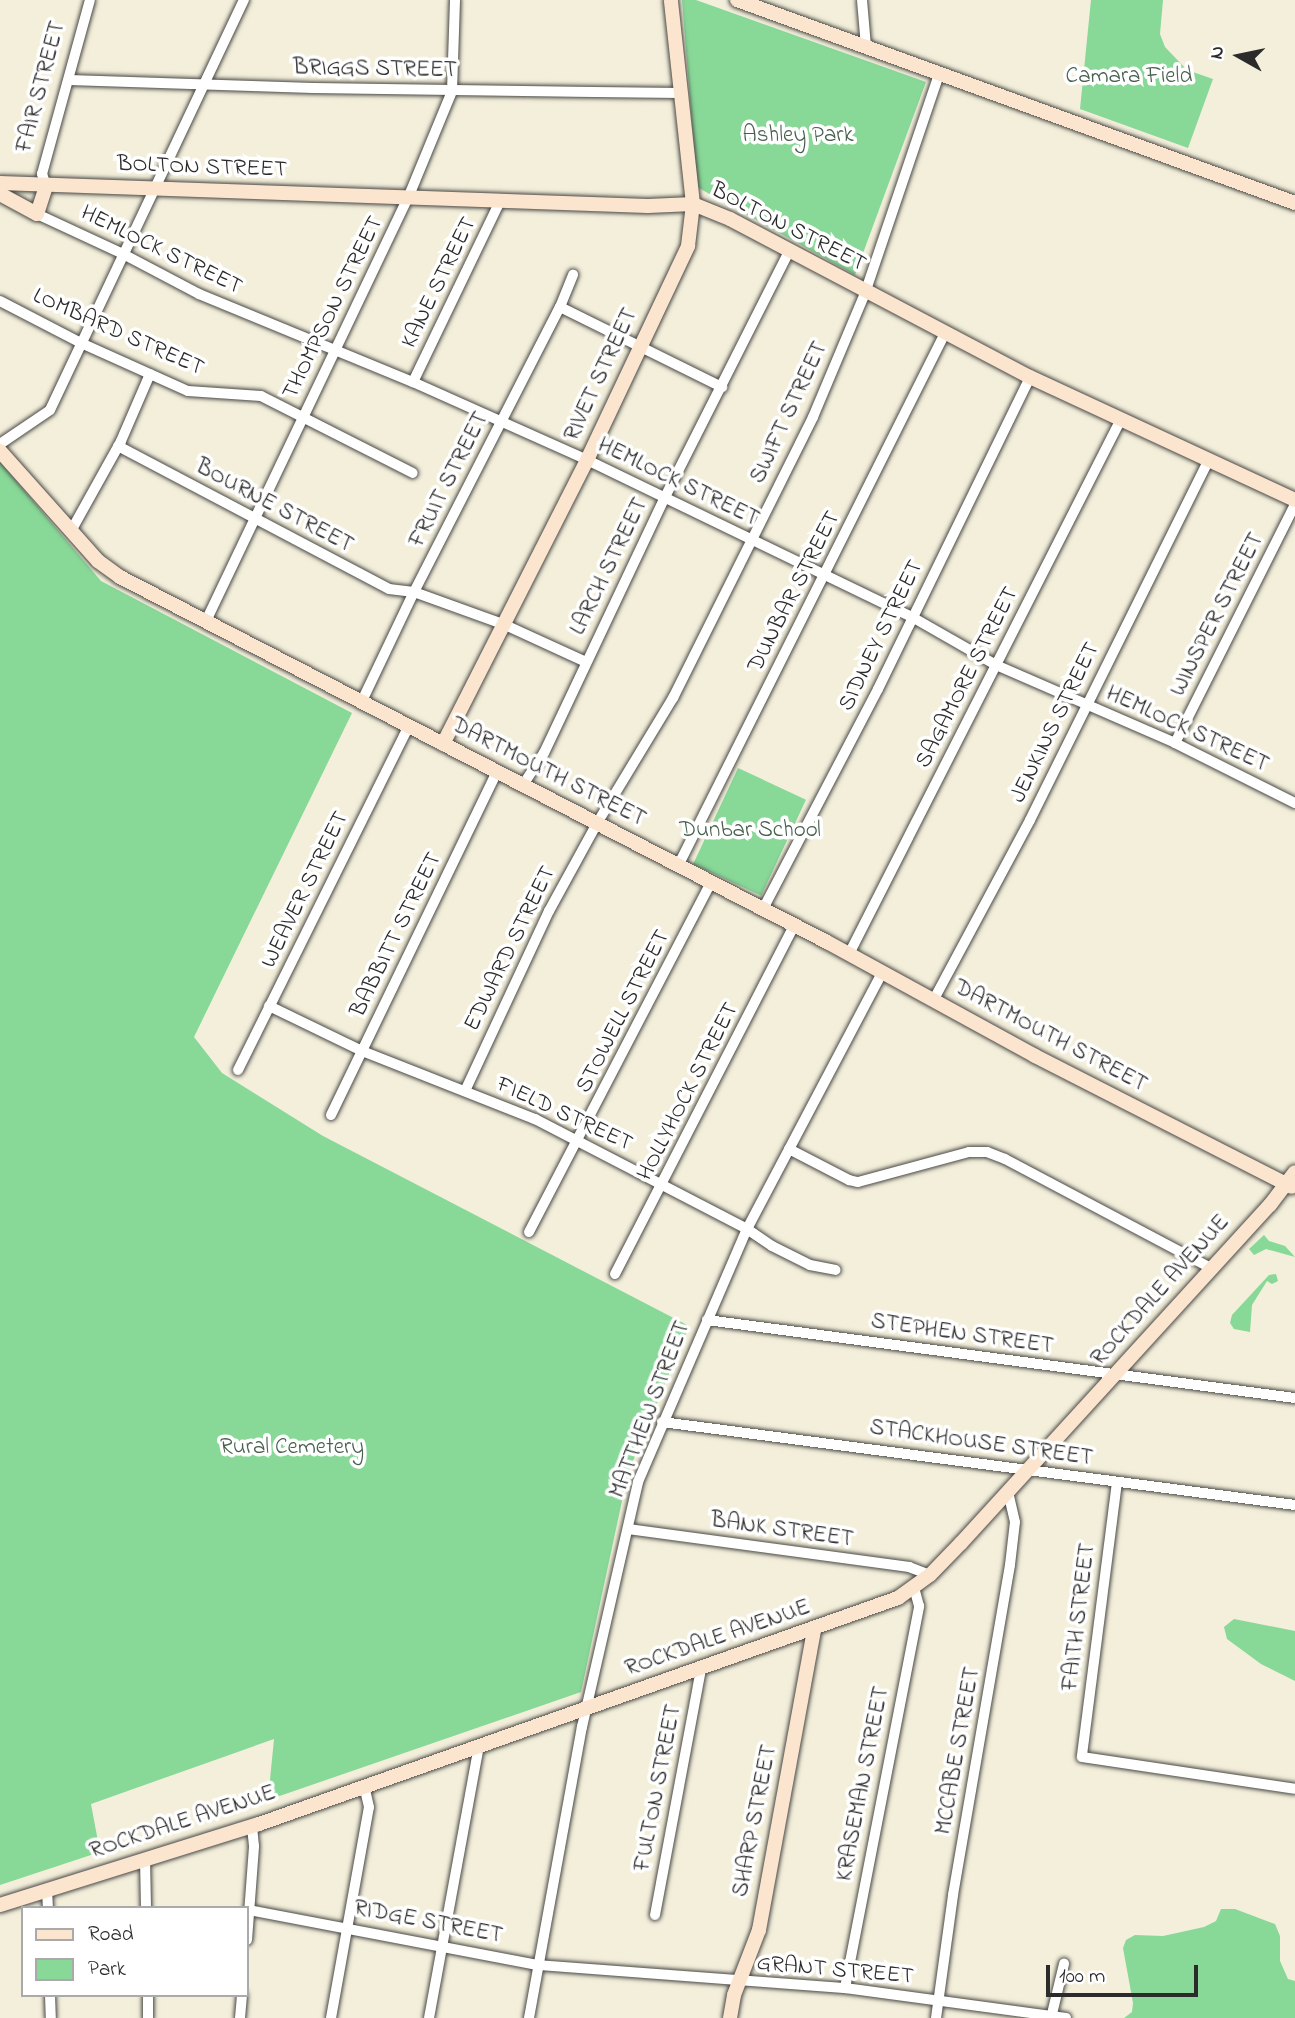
<!DOCTYPE html>
<html>
<head>
<meta charset="utf-8">
<style>
	body { margin:0 }
	#map { position:relative; width:1295px; height:2018px; overflow:hidden; background:#f3efdb; font-family:"Indie Flower",sans-serif }
	div>[style] { position:absolute }
	.green>* { inset:0; background:#88d898; transform-origin:0 0 }
	.roads { filter:drop-shadow(0 0 2px #494845) drop-shadow(0 0 2px #494845) }
	.street>* { height:10px; margin:-5px; padding:0 5px; transform-origin:5px; border-radius:5px; background:#fff }
	.secondary>* { height:14px; margin:-7px; padding:0 7px; transform-origin:7px; border-radius:7px; background:#fce5cf }
	span { translate:-50% -50%; white-space:nowrap; text-align:center; line-height:1.15; -webkit-text-stroke:7px #fff; paint-order:stroke }
	.street-label { font-size:23px; color:#2b2b2b }
	.park-label { font-size:23px; color:#475f4c }
	.legend { position:absolute; left:21px; top:1906px; width:228px; height:91px; box-sizing:border-box; background:#fff; border:2px solid #aaa; margin:0; padding:9px 12px; list-style:none; font-size:21px; color:#2b2b2b }
	.legend li { display:flex; align-items:center; gap:14px; height:35px }
	.legend b { width:35px; border:2px solid #aaa }
	.north { position:absolute; left:1204px; top:21px; width:70px; height:70px; -webkit-text-stroke:5px #fff; paint-order:stroke; rotate:279deg; font-size:19px; font-weight:700; line-height:28px; text-align:center; color:#2b2b2b }
	.north::after { content:''; display:block; margin:auto; width:24px; height:32px; background:#2b2b2b; clip-path:polygon(50% 0,100% 100%,50% 72%,0 100%) }
	.scale { position:absolute; left:1046px; top:1965px; width:152px; height:32px; box-sizing:border-box; border:4px solid #2b2b2b; border-top:0; padding-left:9px; font-size:21px; line-height:24px; white-space:nowrap; color:#2b2b2b; -webkit-text-stroke:5px #fff; paint-order:stroke }
</style>
</head>
<body>
<div id="map">
	<div class="green">
		<i style="clip-path:polygon(682px 0,696px 0,926px 82px,855px 275px,697px 187px)"></i>
		<i style="clip-path:polygon(1091px 0,1163px 0,1160px 34px,1165px 47px,1187px 70px,1213px 79px,1188px 148px,1080px 109px)"></i>
		<i style="clip-path:polygon(0 462px,101px 581px,352px 713px,194px 1037px,222px 1073px,323px 1136px,689px 1326px,628px 1473px,581px 1692px,268px 1800px,274px 1739px,91px 1804px,100px 1852px,0 1885px)"></i>
		<i style="left:738px;top:768px;width:75px;height:106px;rotate:25deg"></i>
		<i style="clip-path:polygon(1264px 1235px,1269px 1241px,1285px 1246px,1295px 1257px,1266px 1249px,1254px 1255px,1249px 1249px)"></i>
		<i style="clip-path:polygon(1276px 1274px,1278px 1281px,1272px 1284px,1267px 1281px,1252px 1305px,1250px 1332px,1234px 1329px,1230px 1323px,1232px 1315px,1269px 1275px)"></i>
		<i style="clip-path:polygon(1234px 1619px,1295px 1631px,1295px 1681px,1261px 1664px,1227px 1639px,1224px 1627px)"></i>
		<i style="clip-path:polygon(1221px 1909px,1235px 1909px,1275px 1924px,1280px 1936px,1280px 1961px,1288px 1979px,1295px 1981px,1295px 2018px,1124px 2018px,1132px 2012px,1133px 2003px,1123px 1948px,1126px 1940px,1135px 1935px,1163px 1936px,1204px 1927px,1216px 1921px)"></i>
	</div>
	<div class="roads">
		<div class="street">
			<i style="left:862px;top:0;width:47px;rotate:85.1deg"></i>
			<i style="left:69px;top:80px;width:244px;rotate:1.9deg"></i>
			<i style="left:313px;top:88px;width:367px;rotate:0.8deg"></i>
			<i style="left:46px;top:186px;width:13px;rotate:-108deg"></i>
			<i style="left:42px;top:174px;width:180px;rotate:-74.6deg"></i>
			<i style="left:37px;top:214px;width:95px;rotate:24.9deg"></i>
			<i style="left:123px;top:254px;width:86px;rotate:27.8deg"></i>
			<i style="left:199px;top:294px;width:231px;rotate:22.4deg"></i>
			<i style="left:413px;top:382px;width:191px;rotate:24.1deg"></i>
			<i style="left:587px;top:460px;width:361px;rotate:25.8deg"></i>
			<i style="left:912px;top:617px;width:97px;rotate:29.7deg"></i>
			<i style="left:996px;top:665px;width:195px;rotate:23.5deg"></i>
			<i style="left:1175px;top:743px;width:134px;rotate:26.6deg"></i>
			<i style="left:0;top:301px;width:91px;rotate:27.4deg"></i>
			<i style="left:81px;top:343px;width:117px;rotate:24.2deg"></i>
			<i style="left:188px;top:391px;width:73px;rotate:3.9deg"></i>
			<i style="left:261px;top:396px;width:170px;rotate:26.9deg"></i>
			<i style="left:560px;top:307px;width:181px;rotate:26.3deg"></i>
			<i style="left:413px;top:382px;width:201px;rotate:-64.3deg"></i>
			<i style="left:0;top:444px;width:60px;rotate:-34.2deg"></i>
			<i style="left:50px;top:410px;width:454px;rotate:-64.7deg"></i>
			<i style="left:118px;top:446px;width:306px;rotate:27.8deg"></i>
			<i style="left:389px;top:589px;width:25px;rotate:7deg"></i>
			<i style="left:414px;top:592px;width:95px;rotate:19.8deg"></i>
			<i style="left:503px;top:624px;width:91px;rotate:24.6deg"></i>
			<i style="left:71px;top:531px;width:103px;rotate:-60.9deg"></i>
			<i style="left:121px;top:441px;width:73px;rotate:-66.6deg"></i>
			<i style="left:206px;top:621px;width:469px;rotate:-64.5deg"></i>
			<i style="left:408px;top:198px;width:116px;rotate:-67.6deg"></i>
			<i style="left:452px;top:91px;width:91px;rotate:-88.1deg"></i>
			<i style="left:361px;top:703px;width:123px;rotate:-64.5deg"></i>
			<i style="left:414px;top:592px;width:320px;rotate:-62.9deg"></i>
			<i style="left:560px;top:307px;width:35px;rotate:-68deg"></i>
			<i style="left:1175px;top:743px;width:267px;rotate:-63.3deg"></i>
			<i style="left:523px;top:785px;width:38px;rotate:-57deg"></i>
			<i style="left:544px;top:753px;width:283px;rotate:-64.7deg"></i>
			<i style="left:665px;top:497px;width:273px;rotate:-63.2deg"></i>
			<i style="left:678px;top:866px;width:594px;rotate:-63.39deg"></i>
			<i style="left:763px;top:909px;width:248px;rotate:-62.4deg"></i>
			<i style="left:878px;top:689px;width:347px;rotate:-64deg"></i>
			<i style="left:849px;top:954px;width:600px;rotate:-63.05deg"></i>
			<i style="left:933px;top:1001px;width:205px;rotate:-61.8deg"></i>
			<i style="left:1030px;top:820px;width:403px;rotate:-63.6deg"></i>
			<i style="left:269px;top:1006px;width:103px;rotate:25.8deg"></i>
			<i style="left:362px;top:1051px;width:186px;rotate:21.5deg"></i>
			<i style="left:535px;top:1119px;width:239px;rotate:27.4deg"></i>
			<i style="left:747px;top:1229px;width:30px;rotate:34deg"></i>
			<i style="left:772px;top:1246px;width:42px;rotate:26.6deg"></i>
			<i style="left:810px;top:1265px;width:26px;rotate:11deg"></i>
			<i style="left:238px;top:1070px;width:383px;rotate:-63.6deg"></i>
			<i style="left:465px;top:1091px;width:199px;rotate:-65deg"></i>
			<i style="left:549px;top:911px;width:98px;rotate:-61.3deg"></i>
			<i style="left:596px;top:825px;width:149px;rotate:-58.8deg"></i>
			<i style="left:673px;top:698px;width:314px;rotate:-63.5deg"></i>
			<i style="left:813px;top:417px;width:134px;rotate:-67.2deg"></i>
			<i style="left:865px;top:293px;width:230px;rotate:-71.3deg"></i>
			<i style="left:331px;top:1115px;width:381px;rotate:-64.2deg"></i>
			<i style="left:789px;top:1149px;width:68px;rotate:27.3deg"></i>
			<i style="left:849px;top:1180px;width:9px;rotate:13deg"></i>
			<i style="left:858px;top:1182px;width:115px;rotate:-15.1deg"></i>
			<i style="left:969px;top:1152px;width:18px"></i>
			<i style="left:987px;top:1152px;width:19px;rotate:21deg"></i>
			<i style="left:1005px;top:1159px;width:233px;rotate:27.9deg"></i>
			<i style="left:529px;top:1232px;width:394px;rotate:-62.5deg"></i>
			<i style="left:615px;top:1274px;width:392px;rotate:-62.8deg"></i>
			<i style="left:707px;top:1320px;width:593px;rotate:7.56deg"></i>
			<i style="left:662px;top:1422px;width:638px;rotate:7.47deg"></i>
			<i style="left:1117px;top:1482px;width:277px;rotate:97.3deg"></i>
			<i style="left:1082px;top:1757px;width:215px;rotate:8.5deg"></i>
			<i style="left:628px;top:1529px;width:284px;rotate:7.7deg"></i>
			<i style="left:909px;top:1567px;width:22px;rotate:21deg"></i>
			<i style="left:145px;top:1859px;width:49px;rotate:88.8deg"></i>
			<i style="left:47px;top:1890px;width:18px;rotate:87deg"></i>
			<i style="left:249px;top:1910px;width:294px;rotate:10.8deg"></i>
			<i style="left:538px;top:1965px;width:308px;rotate:4.3deg"></i>
			<i style="left:845px;top:1988px;width:223px;rotate:7.7deg"></i>
			<i style="left:655px;top:1915px;width:250px;rotate:-79.4deg"></i>
			<i style="left:247px;top:1940px;width:94px;rotate:-85.7deg"></i>
			<i style="left:254px;top:1846px;width:20px;rotate:-96deg"></i>
			<i style="left:845px;top:1988px;width:389px;rotate:-79deg"></i>
			<i style="left:919px;top:1606px;width:20px;rotate:-105deg"></i>
			<i style="left:50px;top:1995px;width:23px;rotate:88deg"></i>
			<i style="left:148px;top:1995px;width:23px;rotate:90deg"></i>
			<i style="left:240px;top:2018px;width:23px;rotate:-85deg"></i>
			<i style="left:331px;top:2018px;width:214px;rotate:-79.8deg"></i>
			<i style="left:369px;top:1807px;width:22px;rotate:-103deg"></i>
			<i style="left:429px;top:2018px;width:277px;rotate:-79.6deg"></i>
			<i style="left:529px;top:2018px;width:296px;rotate:-79.7deg"></i>
			<i style="left:582px;top:1727px;width:251px;rotate:-77.1deg"></i>
			<i style="left:638px;top:1482px;width:275px;rotate:-66.7deg"></i>
			<i style="left:747px;top:1229px;width:289px;rotate:-62.2deg"></i>
			<i style="left:936px;top:2018px;width:124px;rotate:-82.1deg"></i>
			<i style="left:953px;top:1895px;width:335px;rotate:-80.2deg"></i>
			<i style="left:1010px;top:1565px;width:43px;rotate:-83.4deg"></i>
			<i style="left:1015px;top:1522px;width:31px;rotate:-103deg"></i>
			<i style="left:1051px;top:2018px;width:56px;rotate:-76.5deg"></i>
		</div>
		<div class="secondary">
			<i style="left:737px;top:0;width:594px;rotate:19.99deg"></i>
			<i style="left:0;top:183px;width:648px;rotate:2.03deg"></i>
			<i style="left:648px;top:206px;width:45px;rotate:-2.5deg"></i>
			<i style="left:693px;top:204px;width:40px;rotate:22deg"></i>
			<i style="left:730px;top:219px;width:339px;rotate:27.8deg"></i>
			<i style="left:1030px;top:377px;width:292px;rotate:24.9deg"></i>
			<i style="left:0;top:194px;width:42px;rotate:28.4deg"></i>
			<i style="left:37px;top:214px;width:29px;rotate:-72deg"></i>
			<i style="left:0;top:451px;width:147px;rotate:48.3deg"></i>
			<i style="left:98px;top:561px;width:27px;rotate:36deg"></i>
			<i style="left:120px;top:577px;width:796px;rotate:27.31deg"></i>
			<i style="left:827px;top:942px;width:237px;rotate:28.7deg"></i>
			<i style="left:1035px;top:1056px;width:288px;rotate:27deg"></i>
			<i style="left:443px;top:744px;width:318px;rotate:-63.1deg"></i>
			<i style="left:587px;top:460px;width:237px;rotate:-64.7deg"></i>
			<i style="left:688px;top:246px;width:42px;rotate:-83.2deg"></i>
			<i style="left:693px;top:204px;width:205px;rotate:-96.2deg"></i>
			<i style="left:0;top:1905px;width:271px;rotate:-17.4deg"></i>
			<i style="left:259px;top:1824px;width:678px;rotate:-19.48deg"></i>
			<i style="left:898px;top:1598px;width:39px;rotate:-36deg"></i>
			<i style="left:930px;top:1575px;width:45px;rotate:-45.9deg"></i>
			<i style="left:961px;top:1543px;width:458px;rotate:-47.6deg"></i>
			<i style="left:1270px;top:1205px;width:41px;rotate:-52.9deg"></i>
			<i style="left:730px;top:2018px;width:23px;rotate:-80deg"></i>
			<i style="left:734px;top:1995px;width:70px;rotate:-69deg"></i>
			<i style="left:759px;top:1930px;width:305px;rotate:-79.6deg"></i>
		</div>
	</div>
	<div class="street-label">
		<span style="left:375px;top:70px;rotate:1deg">BRIGGS STREET</span>
		<span style="left:42px;top:87px;rotate:-75deg">FAIR STREET</span>
		<span style="left:202px;top:168px;rotate:2deg">BOLTON STREET</span>
		<span style="left:788px;top:228px;rotate:27deg">BOLTON STREET</span>
		<span style="left:161px;top:251px;rotate:26deg">HEMLOCK STREET</span>
		<span style="left:440px;top:283px;rotate:-64deg">KANE STREET</span>
		<span style="left:334px;top:308px;rotate:-64deg">THOMPSON STREET</span>
		<span style="left:118px;top:333px;rotate:24deg">LOMBARD STREET</span>
		<span style="left:602px;top:375px;rotate:-65deg">RIVET STREET</span>
		<span style="left:790px;top:413px;rotate:-65deg">SWIFT STREET</span>
		<span style="left:450px;top:480px;rotate:-63deg">FRUIT STREET</span>
		<span style="left:678px;top:483px;rotate:26deg">HEMLOCK STREET</span>
		<span style="left:274px;top:507px;rotate:28deg">BOURNE STREET</span>
		<span style="left:610px;top:567px;rotate:-64deg">LARCH STREET</span>
		<span style="left:795px;top:592px;rotate:-63deg">DUNBAR STREET</span>
		<span style="left:1218px;top:615px;rotate:-63deg">WINSPER STREET</span>
		<span style="left:882px;top:636px;rotate:-64deg">SIDNEY STREET</span>
		<span style="left:968px;top:678px;rotate:-63deg">SAGAMORE STREET</span>
		<span style="left:1056px;top:723px;rotate:-64deg">JENKINS STREET</span>
		<span style="left:1187px;top:730px;rotate:25deg">HEMLOCK STREET</span>
		<span style="left:548px;top:773px;rotate:27deg">DARTMOUTH STREET</span>
		<span style="left:306px;top:890px;rotate:-64deg">WEAVER STREET</span>
		<span style="left:397px;top:935px;rotate:-64deg">BABBITT STREET</span>
		<span style="left:511px;top:949px;rotate:-64deg">EDWARD STREET</span>
		<span style="left:624px;top:1012px;rotate:-63deg">STOWELL STREET</span>
		<span style="left:1050px;top:1037px;rotate:28deg">DARTMOUTH STREET</span>
		<span style="left:689px;top:1092px;rotate:-63deg">HOLLYHOCK STREET</span>
		<span style="left:564px;top:1115px;rotate:25deg">FIELD STREET</span>
		<span style="left:1161px;top:1291px;rotate:-48deg">ROCKDALE AVENUE</span>
		<span style="left:962px;top:1335px;rotate:8deg">STEPHEN STREET</span>
		<span style="left:651px;top:1410px;rotate:-69deg">MATTHEW STREET</span>
		<span style="left:981px;top:1444px;rotate:8deg">STACKHOUSE STREET</span>
		<span style="left:782px;top:1531px;rotate:8deg">BANK STREET</span>
		<span style="left:1080px;top:1617px;rotate:-83deg">FAITH STREET</span>
		<span style="left:718px;top:1639px;rotate:-19deg">ROCKDALE AVENUE</span>
		<span style="left:959px;top:1751px;rotate:-80deg">MCCABE STREET</span>
		<span style="left:864px;top:1784px;rotate:-79deg">KRASEMAN STREET</span>
		<span style="left:659px;top:1788px;rotate:-79deg">FULTON STREET</span>
		<span style="left:756px;top:1821px;rotate:-79deg">SHARP STREET</span>
		<span style="left:183px;top:1823px;rotate:-18deg">ROCKDALE AVENUE</span>
		<span style="left:428px;top:1923px;rotate:11deg">RIDGE STREET</span>
		<span style="left:835px;top:1971px;rotate:5deg">GRANT STREET</span>
	</div>
	<div class="park-label">
		<span style="left:1129px;top:77px">Camara Field</span>
		<span style="left:798px;top:136px">Ashley Park</span>
		<span style="left:750px;top:831px">Dunbar School</span>
		<span style="left:292px;top:1448px">Rural Cemetery</span>
	</div>
	<ul class="legend">
	<li><b style="height:9px;background:#fce5cf"></b>Road</li>
	<li><b style="height:19px;background:#88d898"></b>Park</li>
	</ul>
	<div class="north">N</div>
	<div class="scale">100 m</div>
</div>
</body>
</html>
